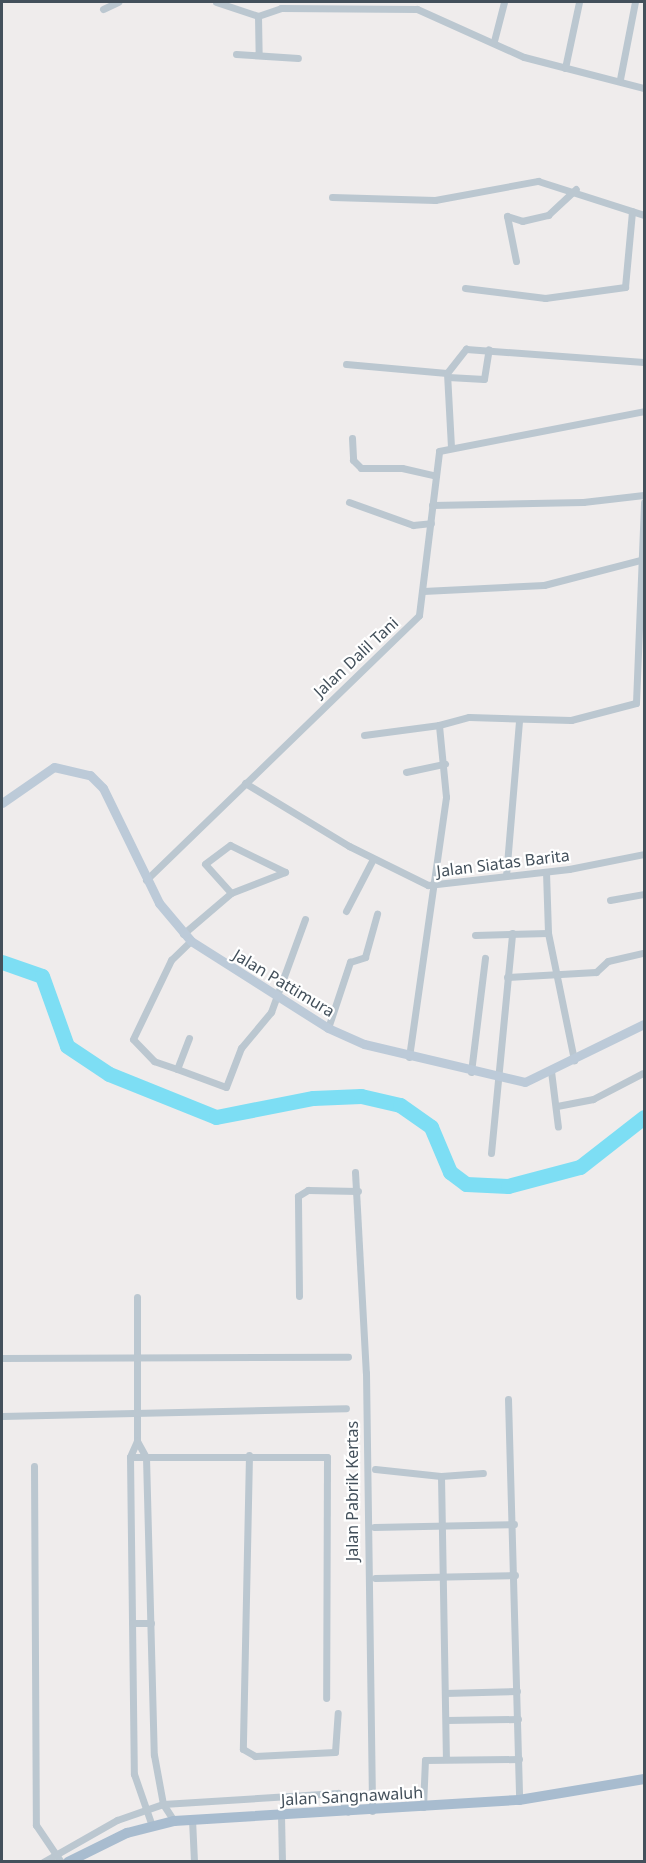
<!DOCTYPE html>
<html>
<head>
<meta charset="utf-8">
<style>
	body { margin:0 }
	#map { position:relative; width:646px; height:1863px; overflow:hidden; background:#efecec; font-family:"Noto Sans",sans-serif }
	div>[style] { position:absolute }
	.river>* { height:15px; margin:-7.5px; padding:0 7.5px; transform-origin:7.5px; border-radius:7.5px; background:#7ddef4 }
	.street>* { height:7px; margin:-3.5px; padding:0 3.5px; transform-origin:3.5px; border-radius:3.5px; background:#bbc7d0 }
	.secondary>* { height:9px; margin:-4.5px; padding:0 4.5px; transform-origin:4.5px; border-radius:4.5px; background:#bccad8 }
	.primary>* { height:10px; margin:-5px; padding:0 5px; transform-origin:5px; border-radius:5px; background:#a8bccf }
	span { translate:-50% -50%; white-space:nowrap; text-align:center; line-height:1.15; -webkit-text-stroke:4.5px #fff; paint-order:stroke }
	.street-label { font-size:16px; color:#43505b }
	.frame { position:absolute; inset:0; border:3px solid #43505b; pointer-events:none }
</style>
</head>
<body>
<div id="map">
	<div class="river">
		<i style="left:2px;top:962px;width:42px;rotate:19.3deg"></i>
		<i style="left:42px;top:976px;width:74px;rotate:70.3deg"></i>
		<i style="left:67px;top:1046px;width:50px;rotate:33.7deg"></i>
		<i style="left:109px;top:1074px;width:115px;rotate:21.9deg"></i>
		<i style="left:216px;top:1117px;width:99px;rotate:-11.1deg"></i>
		<i style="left:313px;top:1098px;width:48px;rotate:-2.4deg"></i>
		<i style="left:361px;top:1096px;width:40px;rotate:13deg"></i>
		<i style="left:400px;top:1105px;width:38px;rotate:35deg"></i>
		<i style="left:431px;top:1127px;width:49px;rotate:67.1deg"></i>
		<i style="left:450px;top:1172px;width:20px;rotate:37deg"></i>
		<i style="left:466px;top:1184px;width:42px;rotate:2.7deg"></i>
		<i style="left:508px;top:1186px;width:74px;rotate:-14.8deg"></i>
		<i style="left:580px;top:1167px;width:81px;rotate:-38deg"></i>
	</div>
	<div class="street">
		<i style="left:216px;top:2px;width:44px;rotate:18.4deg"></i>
		<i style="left:258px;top:16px;width:24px;rotate:-19deg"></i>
		<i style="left:281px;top:8px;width:136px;rotate:0.4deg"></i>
		<i style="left:417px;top:9px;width:117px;rotate:24.2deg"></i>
		<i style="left:524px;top:57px;width:124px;rotate:14.5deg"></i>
		<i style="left:103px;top:9px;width:17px;rotate:-25deg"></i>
		<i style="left:258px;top:16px;width:39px;rotate:89deg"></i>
		<i style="left:494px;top:41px;width:40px;rotate:-75.6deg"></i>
		<i style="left:236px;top:54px;width:62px;rotate:3.7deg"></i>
		<i style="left:565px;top:68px;width:67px;rotate:-78deg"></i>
		<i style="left:620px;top:79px;width:78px;rotate:-79deg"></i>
		<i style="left:332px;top:197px;width:103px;rotate:1.7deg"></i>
		<i style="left:435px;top:200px;width:105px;rotate:-10.5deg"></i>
		<i style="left:538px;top:181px;width:111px;rotate:17.8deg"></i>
		<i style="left:516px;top:261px;width:46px;rotate:-101.3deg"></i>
		<i style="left:507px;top:216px;width:16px;rotate:18deg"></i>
		<i style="left:522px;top:221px;width:27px;rotate:-13deg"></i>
		<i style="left:548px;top:215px;width:38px;rotate:-43deg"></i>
		<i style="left:465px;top:288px;width:81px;rotate:7.1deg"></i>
		<i style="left:545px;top:298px;width:81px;rotate:-7.8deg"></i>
		<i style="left:625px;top:287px;width:76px;rotate:-84.7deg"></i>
		<i style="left:346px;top:364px;width:101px;rotate:5.1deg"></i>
		<i style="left:448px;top:377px;width:36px;rotate:3deg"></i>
		<i style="left:484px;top:379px;width:30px;rotate:-81deg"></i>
		<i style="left:352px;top:438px;width:22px;rotate:87deg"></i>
		<i style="left:353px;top:460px;width:11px;rotate:45deg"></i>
		<i style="left:361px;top:468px;width:41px"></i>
		<i style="left:402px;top:468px;width:32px;rotate:13deg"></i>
		<i style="left:451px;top:447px;width:74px;rotate:-93.1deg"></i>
		<i style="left:447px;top:373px;width:31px;rotate:-52deg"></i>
		<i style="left:466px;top:349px;width:178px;rotate:4.2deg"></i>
		<i style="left:349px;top:502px;width:68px;rotate:19.8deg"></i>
		<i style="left:413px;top:525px;width:18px;rotate:-6deg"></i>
		<i style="left:432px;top:505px;width:151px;rotate:-1.1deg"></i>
		<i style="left:583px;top:502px;width:61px;rotate:-6.5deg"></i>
		<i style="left:423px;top:591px;width:121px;rotate:-2.8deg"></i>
		<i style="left:544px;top:585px;width:103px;rotate:-14.6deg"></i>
		<i style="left:364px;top:735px;width:76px;rotate:-7.6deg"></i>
		<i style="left:406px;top:772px;width:40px;rotate:-12deg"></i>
		<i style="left:245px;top:783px;width:122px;rotate:31.2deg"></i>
		<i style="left:349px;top:846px;width:88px;rotate:26.3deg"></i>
		<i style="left:428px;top:885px;width:142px;rotate:-6.5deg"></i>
		<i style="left:569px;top:869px;width:76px;rotate:-11.3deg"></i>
		<i style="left:546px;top:872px;width:61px;rotate:88.1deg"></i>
		<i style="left:548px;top:933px;width:130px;rotate:78.4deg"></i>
		<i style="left:506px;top:876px;width:156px;rotate:-85.2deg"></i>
		<i style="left:146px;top:880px;width:380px;rotate:-44.1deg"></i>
		<i style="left:419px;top:615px;width:165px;rotate:-83deg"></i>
		<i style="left:439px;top:451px;width:209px;rotate:-11deg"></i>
		<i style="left:610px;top:900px;width:35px;rotate:-10deg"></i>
		<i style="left:346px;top:911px;width:59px;rotate:-62.6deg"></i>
		<i style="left:183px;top:934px;width:63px;rotate:-40.5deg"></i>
		<i style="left:231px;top:893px;width:58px;rotate:-21.3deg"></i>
		<i style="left:285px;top:872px;width:61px;rotate:-153.9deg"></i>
		<i style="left:230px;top:845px;width:31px;rotate:143deg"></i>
		<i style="left:205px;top:864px;width:39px;rotate:48deg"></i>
		<i style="left:475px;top:935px;width:73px;rotate:-1.6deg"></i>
		<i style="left:507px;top:977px;width:89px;rotate:-3.2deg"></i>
		<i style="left:596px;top:972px;width:16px;rotate:-43deg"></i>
		<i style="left:608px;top:961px;width:37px;rotate:-13deg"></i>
		<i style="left:328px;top:1028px;width:70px;rotate:-71.6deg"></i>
		<i style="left:350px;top:962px;width:16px;rotate:-18deg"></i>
		<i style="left:365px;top:957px;width:45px;rotate:-74.4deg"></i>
		<i style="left:189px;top:1038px;width:33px;rotate:111deg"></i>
		<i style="left:177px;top:1069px;width:52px;rotate:20.2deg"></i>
		<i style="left:226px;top:1087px;width:42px;rotate:-69deg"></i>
		<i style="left:241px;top:1048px;width:47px;rotate:-50.2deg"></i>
		<i style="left:271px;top:1012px;width:99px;rotate:-69.9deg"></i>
		<i style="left:409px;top:1057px;width:263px;rotate:-81.9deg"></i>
		<i style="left:446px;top:797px;width:72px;rotate:-95.6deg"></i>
		<i style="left:439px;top:725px;width:31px;rotate:-15deg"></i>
		<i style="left:469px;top:717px;width:102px;rotate:1.7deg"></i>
		<i style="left:571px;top:720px;width:67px;rotate:-14.7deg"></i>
		<i style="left:636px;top:703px;width:201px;rotate:-87.7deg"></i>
		<i style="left:177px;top:1069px;width:24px;rotate:-161deg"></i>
		<i style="left:154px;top:1061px;width:30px;rotate:-134deg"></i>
		<i style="left:133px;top:1039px;width:88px;rotate:-64.3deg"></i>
		<i style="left:171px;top:960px;width:28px;rotate:-44deg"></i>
		<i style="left:551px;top:1071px;width:56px;rotate:82.9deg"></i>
		<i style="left:471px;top:1072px;width:115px;rotate:-83deg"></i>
		<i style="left:557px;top:1106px;width:37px;rotate:-11deg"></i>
		<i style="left:593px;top:1099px;width:56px;rotate:-27.5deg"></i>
		<i style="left:491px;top:1153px;width:221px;rotate:-84.5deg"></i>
		<i style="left:355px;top:1172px;width:201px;rotate:86.9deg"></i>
		<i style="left:366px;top:1373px;width:438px;rotate:89.2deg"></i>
		<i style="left:299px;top:1296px;width:100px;rotate:-90.6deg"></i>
		<i style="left:298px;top:1196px;width:12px;rotate:-31deg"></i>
		<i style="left:308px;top:1190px;width:50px;rotate:1.1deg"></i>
		<i style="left:137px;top:1297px;width:144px;rotate:90deg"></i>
		<i style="left:137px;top:1441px;width:17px;rotate:114deg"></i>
		<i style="left:130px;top:1457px;width:317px;rotate:89.3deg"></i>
		<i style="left:134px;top:1774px;width:55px;rotate:70.9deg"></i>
		<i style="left:2px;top:1358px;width:346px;rotate:-0.2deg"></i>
		<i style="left:508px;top:1399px;width:401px;rotate:88.4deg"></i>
		<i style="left:2px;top:1416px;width:344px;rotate:-1.3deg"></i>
		<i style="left:137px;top:1441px;width:18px;rotate:61deg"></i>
		<i style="left:146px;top:1457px;width:298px;rotate:88.5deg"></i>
		<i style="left:154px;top:1755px;width:50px;rotate:79.6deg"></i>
		<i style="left:163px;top:1804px;width:20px;rotate:57deg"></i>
		<i style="left:249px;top:1455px;width:294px;rotate:91.2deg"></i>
		<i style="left:243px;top:1749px;width:14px;rotate:30deg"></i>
		<i style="left:255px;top:1756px;width:80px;rotate:-2.9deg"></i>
		<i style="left:335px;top:1752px;width:39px;rotate:-86deg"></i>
		<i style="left:130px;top:1457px;width:197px"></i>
		<i style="left:327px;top:1457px;width:241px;rotate:90.2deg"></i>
		<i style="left:34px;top:1466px;width:359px;rotate:89.7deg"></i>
		<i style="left:36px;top:1825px;width:45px;rotate:56deg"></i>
		<i style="left:375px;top:1469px;width:66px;rotate:6.1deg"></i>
		<i style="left:441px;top:1476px;width:283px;rotate:89deg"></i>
		<i style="left:441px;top:1476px;width:42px;rotate:-4.1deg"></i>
		<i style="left:374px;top:1527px;width:140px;rotate:-1.2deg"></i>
		<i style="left:375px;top:1578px;width:140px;rotate:-1.2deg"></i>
		<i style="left:132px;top:1623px;width:19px"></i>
		<i style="left:445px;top:1693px;width:72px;rotate:-1.6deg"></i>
		<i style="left:446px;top:1720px;width:72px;rotate:-0.8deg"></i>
		<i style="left:423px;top:1807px;width:47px;rotate:-87.6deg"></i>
		<i style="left:425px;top:1760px;width:94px;rotate:-0.6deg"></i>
		<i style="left:281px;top:1815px;width:47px;rotate:88.8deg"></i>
		<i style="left:192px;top:1819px;width:43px;rotate:87.3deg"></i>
		<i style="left:43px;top:1862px;width:85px;rotate:-29.6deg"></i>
		<i style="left:117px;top:1820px;width:49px;rotate:-19.2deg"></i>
		<i style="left:163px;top:1804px;width:175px;rotate:-3.6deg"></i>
		<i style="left:338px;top:1793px;width:21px;rotate:62deg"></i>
	</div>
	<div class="secondary">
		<i style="left:2px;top:803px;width:63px;rotate:-34.7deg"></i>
		<i style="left:54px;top:767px;width:37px;rotate:13deg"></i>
		<i style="left:90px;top:775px;width:18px;rotate:45deg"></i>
		<i style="left:103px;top:788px;width:128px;rotate:64deg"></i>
		<i style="left:159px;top:903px;width:50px;rotate:49.9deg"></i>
		<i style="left:191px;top:941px;width:162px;rotate:32.4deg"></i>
		<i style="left:328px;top:1028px;width:39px;rotate:24deg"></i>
		<i style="left:364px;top:1044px;width:165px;rotate:13.3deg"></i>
		<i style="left:525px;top:1082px;width:132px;rotate:-26deg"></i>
	</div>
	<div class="primary">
		<i style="left:68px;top:1862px;width:66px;rotate:-26.2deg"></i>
		<i style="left:127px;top:1833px;width:49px;rotate:-14.3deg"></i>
		<i style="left:174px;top:1821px;width:346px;rotate:-3.5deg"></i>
		<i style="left:519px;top:1800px;width:127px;rotate:-9.5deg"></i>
	</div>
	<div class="street-label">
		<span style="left:356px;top:657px;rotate:-43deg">Jalan Dalil Tani</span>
		<span style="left:503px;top:863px;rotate:-7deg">Jalan Siatas Barita</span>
		<span style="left:284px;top:983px;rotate:31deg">Jalan Pattimura</span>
		<span style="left:352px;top:1491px;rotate:-90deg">Jalan Pabrik Kertas</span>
		<span style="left:352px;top:1796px;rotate:-3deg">Jalan Sangnawaluh</span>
	</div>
	<div class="frame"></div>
</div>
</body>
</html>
